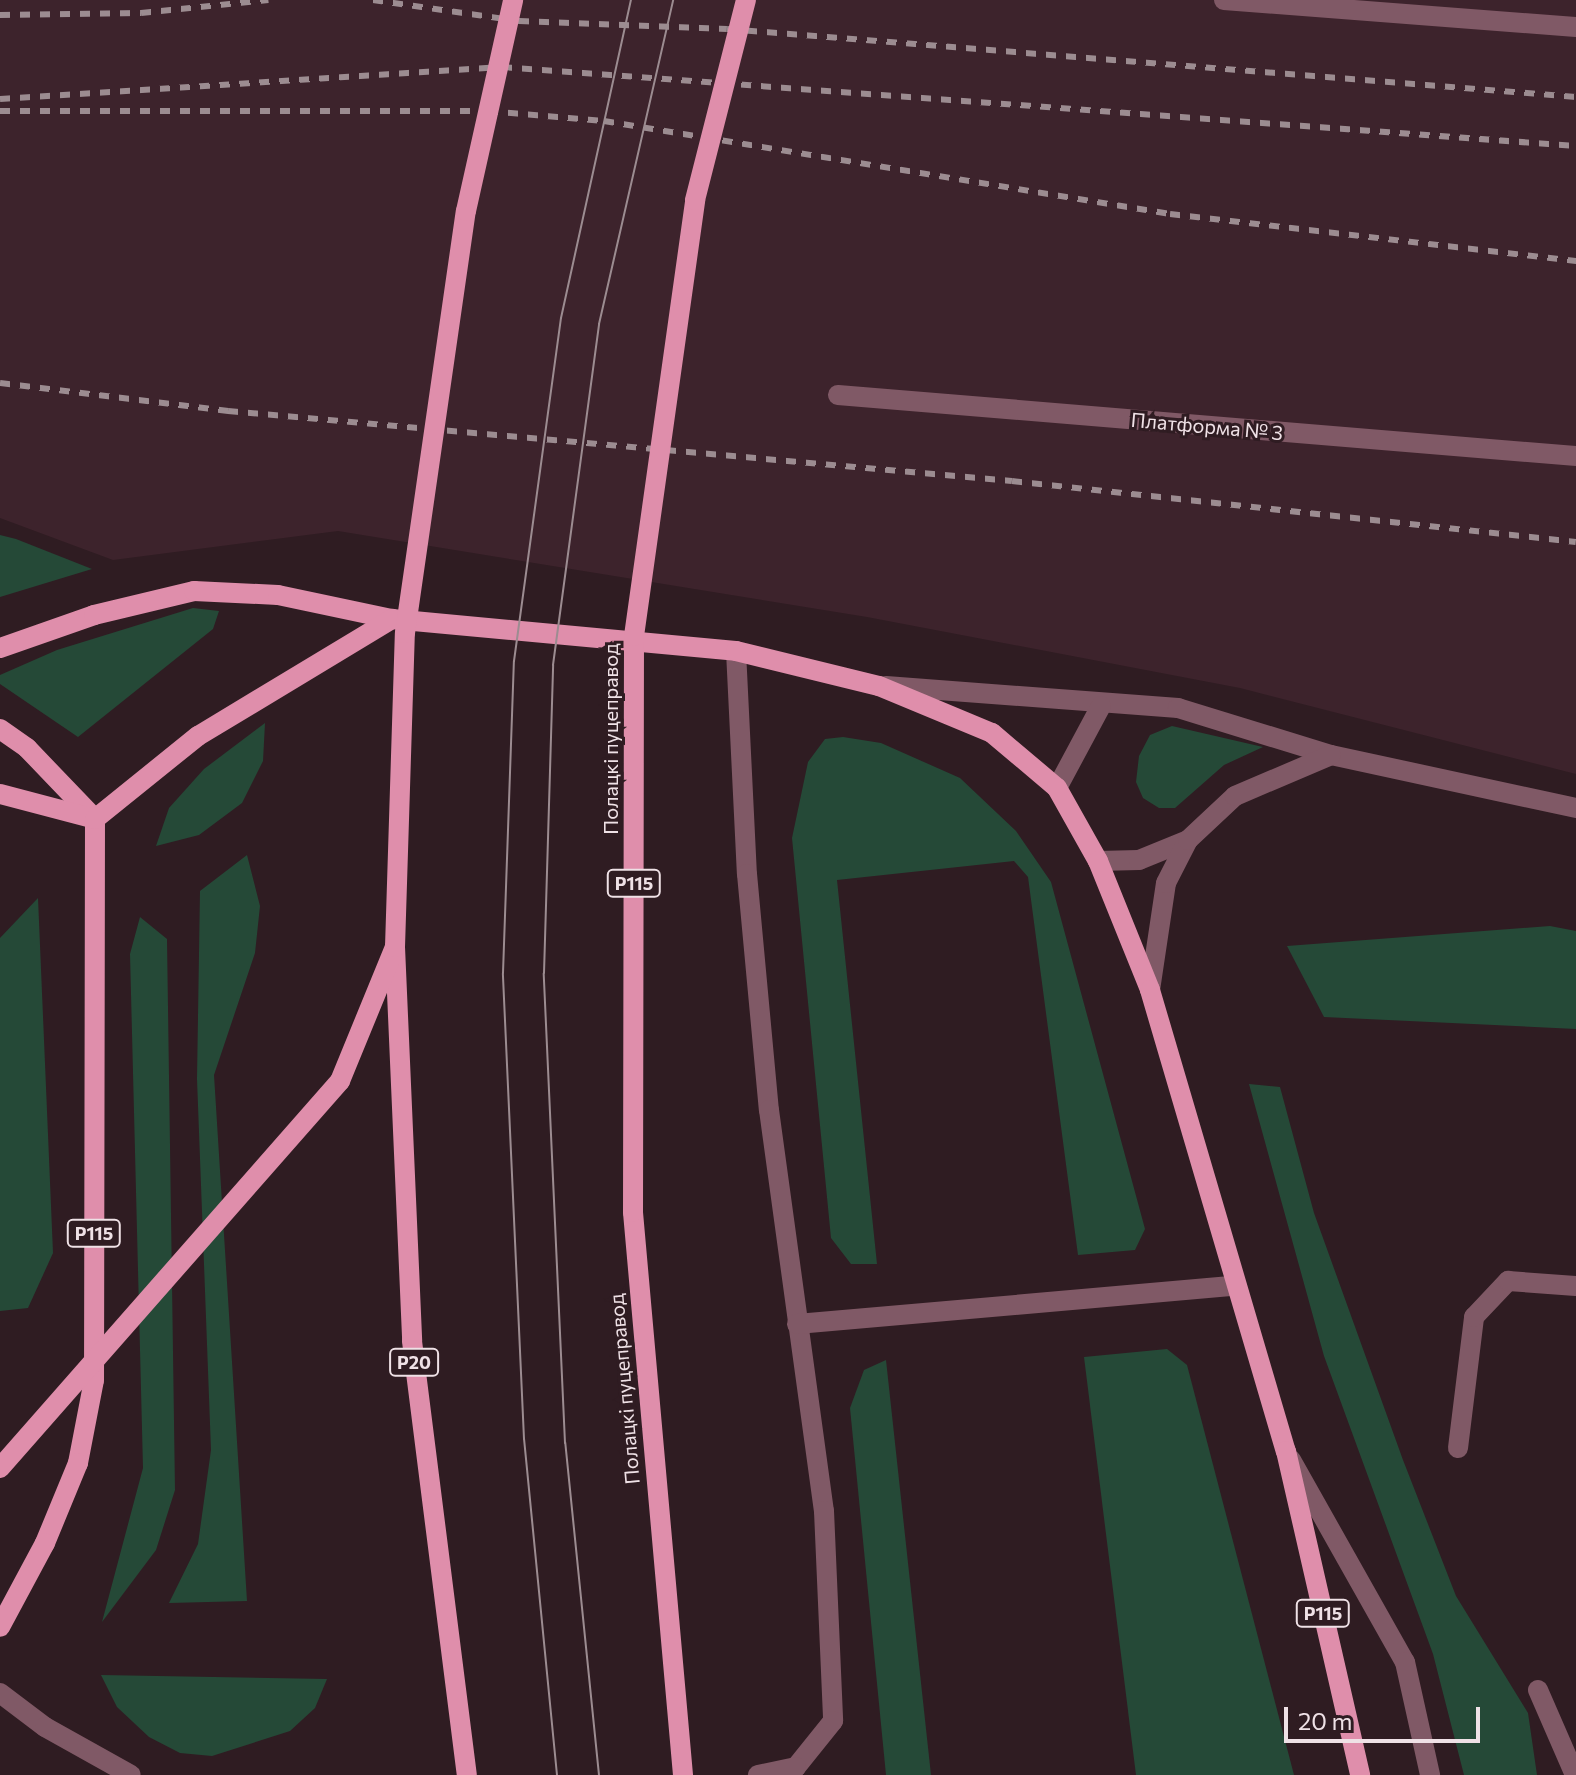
<!DOCTYPE html>
<html>
<head>
<meta charset="utf-8">
<style>
	body { margin:0 }
	#map { position:relative; width:1576px; height:1775px; overflow:hidden; background:#2f1c22; font-family:Commissioner,sans-serif }
	div>[style] { position:absolute }
	.built>* { inset:0; background:#3d232c }
	.green>* { inset:0; background:#254937 }
	.lane>* { height:20px; margin:-10px; padding:0 10px; transform-origin:10px; border-radius:10px; background:#805966 }
	.street>* { height:20px; margin:-10px; padding:0 10px; transform-origin:10px; border-radius:10px; background:#805966 }
	.primary>* { height:20px; margin:-10px; padding:0 10px; transform-origin:10px; border-radius:10px; background:#df8eab }
	.tram>* { height:2px; margin:-1px; padding:0 1px; transform-origin:1px; border-radius:1px; background:#9c8c91 }
	.rail>* { height:6px; margin-top:-3px; transform-origin:0; background:repeating-linear-gradient(90deg,#9c8c91 0 10px,transparent 0 20px) }
	.primary-bridge>* { height:20px; margin:-10px; padding:0 10px; transform-origin:10px; border-radius:10px; background:#df8eab }
	span { translate:-50% -50%; white-space:nowrap; text-align:center; line-height:1.15; -webkit-text-stroke:6px #2f1c22; paint-order:stroke }
	.shield-label span { padding:2px 6px; background:#2f1c22; border:2px solid; border-radius:6px; -webkit-text-stroke-width:0 }
	.shield-label { font-size:18px; color:#efe1e6; font-weight:700 }
	.street-label { font-size:20px; color:#efe1e6 }
	.scale { position:absolute; left:1284px; top:1707px; width:196px; height:36px; box-sizing:border-box; border:4px solid #efe1e6; border-top:0; padding-left:10px; font-size:24px; line-height:28px; white-space:nowrap; color:#efe1e6; -webkit-text-stroke:6px #2f1c22; paint-order:stroke }
</style>
</head>
<body>
<div id="map">
	<div class="built">
		<i style="clip-path:polygon(0 0,1576px 0,1576px 774px,1240px 688px,867px 617px,338px 531px,113px 560px,0 518px)"></i>
	</div>
	<div class="green">
		<i style="clip-path:polygon(0 535px,16px 539px,92px 569px,0 597px)"></i>
		<i style="clip-path:polygon(193px 608px,219px 611px,213px 629px,78px 737px,0 684px,0 675px,57px 650px)"></i>
		<i style="clip-path:polygon(265px 723px,263px 761px,242px 803px,199px 835px,156px 846px,169px 808px,204px 769px)"></i>
		<i style="clip-path:polygon(1172px 726px,1263px 747px,1224px 765px,1175px 808px,1159px 808px,1143px 798px,1136px 782px,1139px 756px,1150px 735px)"></i>
		<i style="clip-path:polygon(843px 737px,881px 743px,960px 778px,1016px 831px,1051px 882px,1145px 1229px,1135px 1250px,1078px 1255px,1028px 877px,1014px 861px,837px 880px,877px 1264px,851px 1264px,831px 1238px,792px 838px,808px 762px,825px 739px)"></i>
		<i style="clip-path:polygon(247px 855px,260px 906px,255px 953px,214px 1075px,247px 1601px,169px 1603px,198px 1544px,211px 1450px,197px 1079px,200px 891px)"></i>
		<i style="clip-path:polygon(38px 898px,53px 1253px,28px 1308px,0 1311px,0 938px)"></i>
		<i style="clip-path:polygon(140px 917px,167px 939px,175px 1490px,156px 1550px,102px 1622px,143px 1468px,130px 954px)"></i>
		<i style="clip-path:polygon(1550px 926px,1576px 931px,1576px 1029px,1324px 1017px,1287px 946px)"></i>
		<i style="clip-path:polygon(1249px 1084px,1280px 1087px,1314px 1213px,1403px 1460px,1456px 1596px,1528px 1713px,1537px 1775px,1464px 1775px,1433px 1654px,1324px 1356px)"></i>
		<i style="clip-path:polygon(1167px 1349px,1187px 1365px,1294px 1775px,1136px 1775px,1084px 1357px)"></i>
		<i style="clip-path:polygon(886px 1360px,931px 1775px,886px 1775px,850px 1408px,864px 1370px)"></i>
		<i style="clip-path:polygon(101px 1675px,327px 1679px,315px 1708px,290px 1731px,212px 1756px,180px 1753px,149px 1737px,117px 1707px)"></i>
	</div>
	<div class="lane">
		<i style="left:886px;top:686px;width:293px;rotate:4.3deg"></i>
		<i style="left:1178px;top:708px;width:160px;rotate:17.1deg"></i>
		<i style="left:1331px;top:755px;width:251px;rotate:12.2deg"></i>
		<i style="left:1057px;top:788px;width:93px;rotate:-61.8deg"></i>
		<i style="left:1098px;top:861px;width:41px;rotate:-1.4deg"></i>
		<i style="left:1139px;top:860px;width:53px;rotate:-22.2deg"></i>
		<i style="left:1150px;top:990px;width:108px;rotate:-81.5deg"></i>
		<i style="left:1166px;top:883px;width:48px;rotate:-62.9deg"></i>
		<i style="left:1188px;top:840px;width:64px;rotate:-43.1deg"></i>
		<i style="left:1235px;top:796px;width:104px;rotate:-23.1deg"></i>
		<i style="left:1458px;top:1448px;width:132px;rotate:-83deg"></i>
		<i style="left:1474px;top:1317px;width:50px;rotate:-46.6deg"></i>
		<i style="left:1508px;top:1281px;width:68px;rotate:4.2deg"></i>
		<i style="left:1538px;top:1690px;width:93px;rotate:66.5deg"></i>
	</div>
	<div class="street">
		<i style="left:1224px;top:0;width:353px;rotate:4.4deg"></i>
		<i style="left:838px;top:395px;width:741px;rotate:4.73deg"></i>
		<i style="left:736px;top:651px;width:223px;rotate:87.2deg"></i>
		<i style="left:747px;top:874px;width:237px;rotate:84.7deg"></i>
		<i style="left:769px;top:1110px;width:405px;rotate:82.2deg"></i>
		<i style="left:824px;top:1511px;width:210px;rotate:87.5deg"></i>
		<i style="left:833px;top:1721px;width:59px;rotate:128.8deg"></i>
		<i style="left:796px;top:1767px;width:39px;rotate:168deg"></i>
		<i style="left:797px;top:1324px;width:438px;rotate:-5deg"></i>
		<i style="left:1291px;top:1460px;width:232px;rotate:60.6deg"></i>
		<i style="left:1405px;top:1662px;width:116px;rotate:77.5deg"></i>
		<i style="left:0;top:1693px;width:56px;rotate:37.1deg"></i>
		<i style="left:45px;top:1727px;width:98px;rotate:29.2deg"></i>
	</div>
	<div class="primary">
		<i style="left:0;top:648px;width:100px;rotate:-19.3deg"></i>
		<i style="left:94px;top:615px;width:103px;rotate:-13.5deg"></i>
		<i style="left:194px;top:591px;width:84px;rotate:2.7deg"></i>
		<i style="left:278px;top:595px;width:116px;rotate:11.9deg"></i>
		<i style="left:392px;top:619px;width:345px;rotate:5.3deg"></i>
		<i style="left:736px;top:651px;width:147px;rotate:13.8deg"></i>
		<i style="left:879px;top:686px;width:122px;rotate:22.6deg"></i>
		<i style="left:992px;top:733px;width:85px;rotate:40.2deg"></i>
		<i style="left:1057px;top:788px;width:84px;rotate:60.7deg"></i>
		<i style="left:1098px;top:861px;width:139px;rotate:68deg"></i>
		<i style="left:1150px;top:990px;width:481px;rotate:73.6deg"></i>
		<i style="left:1286px;top:1451px;width:332px;rotate:77.1deg"></i>
		<i style="left:0;top:729px;width:33px;rotate:35deg"></i>
		<i style="left:27px;top:748px;width:98px;rotate:46.2deg"></i>
		<i style="left:95px;top:819px;width:561px;rotate:90.1deg"></i>
		<i style="left:94px;top:1380px;width:85px;rotate:100.9deg"></i>
		<i style="left:78px;top:1463px;width:87px;rotate:112.4deg"></i>
		<i style="left:45px;top:1543px;width:95px;rotate:118.2deg"></i>
		<i style="left:0;top:794px;width:98px;rotate:14.7deg"></i>
		<i style="left:95px;top:819px;width:132px;rotate:-38.9deg"></i>
		<i style="left:198px;top:736px;width:227px;rotate:-31.1deg"></i>
		<i style="left:395px;top:947px;width:394px;rotate:87.5deg"></i>
		<i style="left:412px;top:1341px;width:437px;rotate:82.8deg"></i>
	</div>
	<div class="tram">
		<i style="left:557px;top:1775px;width:338px;rotate:-95.6deg"></i>
		<i style="left:524px;top:1439px;width:466px;rotate:-92.6deg"></i>
		<i style="left:503px;top:973px;width:312px;rotate:-88deg"></i>
		<i style="left:514px;top:661px;width:346px;rotate:-82.2deg"></i>
		<i style="left:561px;top:318px;width:326px;rotate:-77.6deg"></i>
		<i style="left:599px;top:1775px;width:334px;rotate:-95.8deg"></i>
		<i style="left:565px;top:1443px;width:470px;rotate:-92.6deg"></i>
		<i style="left:544px;top:973px;width:308px;rotate:-88.3deg"></i>
		<i style="left:553px;top:665px;width:344px;rotate:-82.3deg"></i>
		<i style="left:599px;top:324px;width:332px;rotate:-77.1deg"></i>
	</div>
	<div class="rail">
		<i style="left:373px;top:0;width:148px;rotate:8.2deg"></i>
		<i style="left:519px;top:21px;width:208px;rotate:2.2deg"></i>
		<i style="left:727px;top:29px;width:852px;rotate:4.58deg"></i>
		<i style="left:0;top:15px;width:141px;rotate:-0.8deg"></i>
		<i style="left:141px;top:13px;width:128px;rotate:-5.8deg"></i>
		<i style="left:0;top:99px;width:503px;rotate:-3.65deg"></i>
		<i style="left:502px;top:67px;width:1077px;rotate:4.21deg"></i>
		<i style="left:0;top:111px;width:488px"></i>
		<i style="left:488px;top:111px;width:116px;rotate:4.9deg"></i>
		<i style="left:604px;top:121px;width:574px;rotate:9.33deg"></i>
		<i style="left:1170px;top:214px;width:409px;rotate:6.6deg"></i>
		<i style="left:0;top:383px;width:230px;rotate:7deg"></i>
		<i style="left:228px;top:411px;width:787px;rotate:5.1deg"></i>
		<i style="left:1012px;top:481px;width:567px;rotate:6.17deg"></i>
	</div>
	<div class="primary-bridge">
		<i style="left:0;top:1468px;width:515px;rotate:-48.7deg"></i>
		<i style="left:340px;top:1081px;width:145px;rotate:-67.7deg"></i>
		<i style="left:395px;top:947px;width:314px;rotate:-88.2deg"></i>
		<i style="left:405px;top:633px;width:426px;rotate:-81.8deg"></i>
		<i style="left:466px;top:211px;width:216px;rotate:-77.4deg"></i>
		<i style="left:683px;top:1775px;width:565px;rotate:-95.08deg"></i>
		<i style="left:633px;top:1212px;width:576px;rotate:-89.9deg"></i>
		<i style="left:634px;top:636px;width:440px;rotate:-82deg"></i>
		<i style="left:695px;top:200px;width:206px;rotate:-75.7deg"></i>
	</div>
	<div class="shield-label">
		<span style="left:634px;top:883px">Р115</span>
		<span style="left:94px;top:1233px">Р115</span>
		<span style="left:414px;top:1362px">Р20</span>
		<span style="left:1323px;top:1613px">Р115</span>
	</div>
	<div class="street-label">
		<span style="left:1207px;top:426px;rotate:5deg">Платформа № 3</span>
		<span style="left:610px;top:739px;rotate:-90deg">Полацкі пуцеправод</span>
		<span style="left:624px;top:1389px;rotate:-95deg">Полацкі пуцеправод</span>
	</div>
	<div class="scale">20 m</div>
</div>
</body>
</html>
